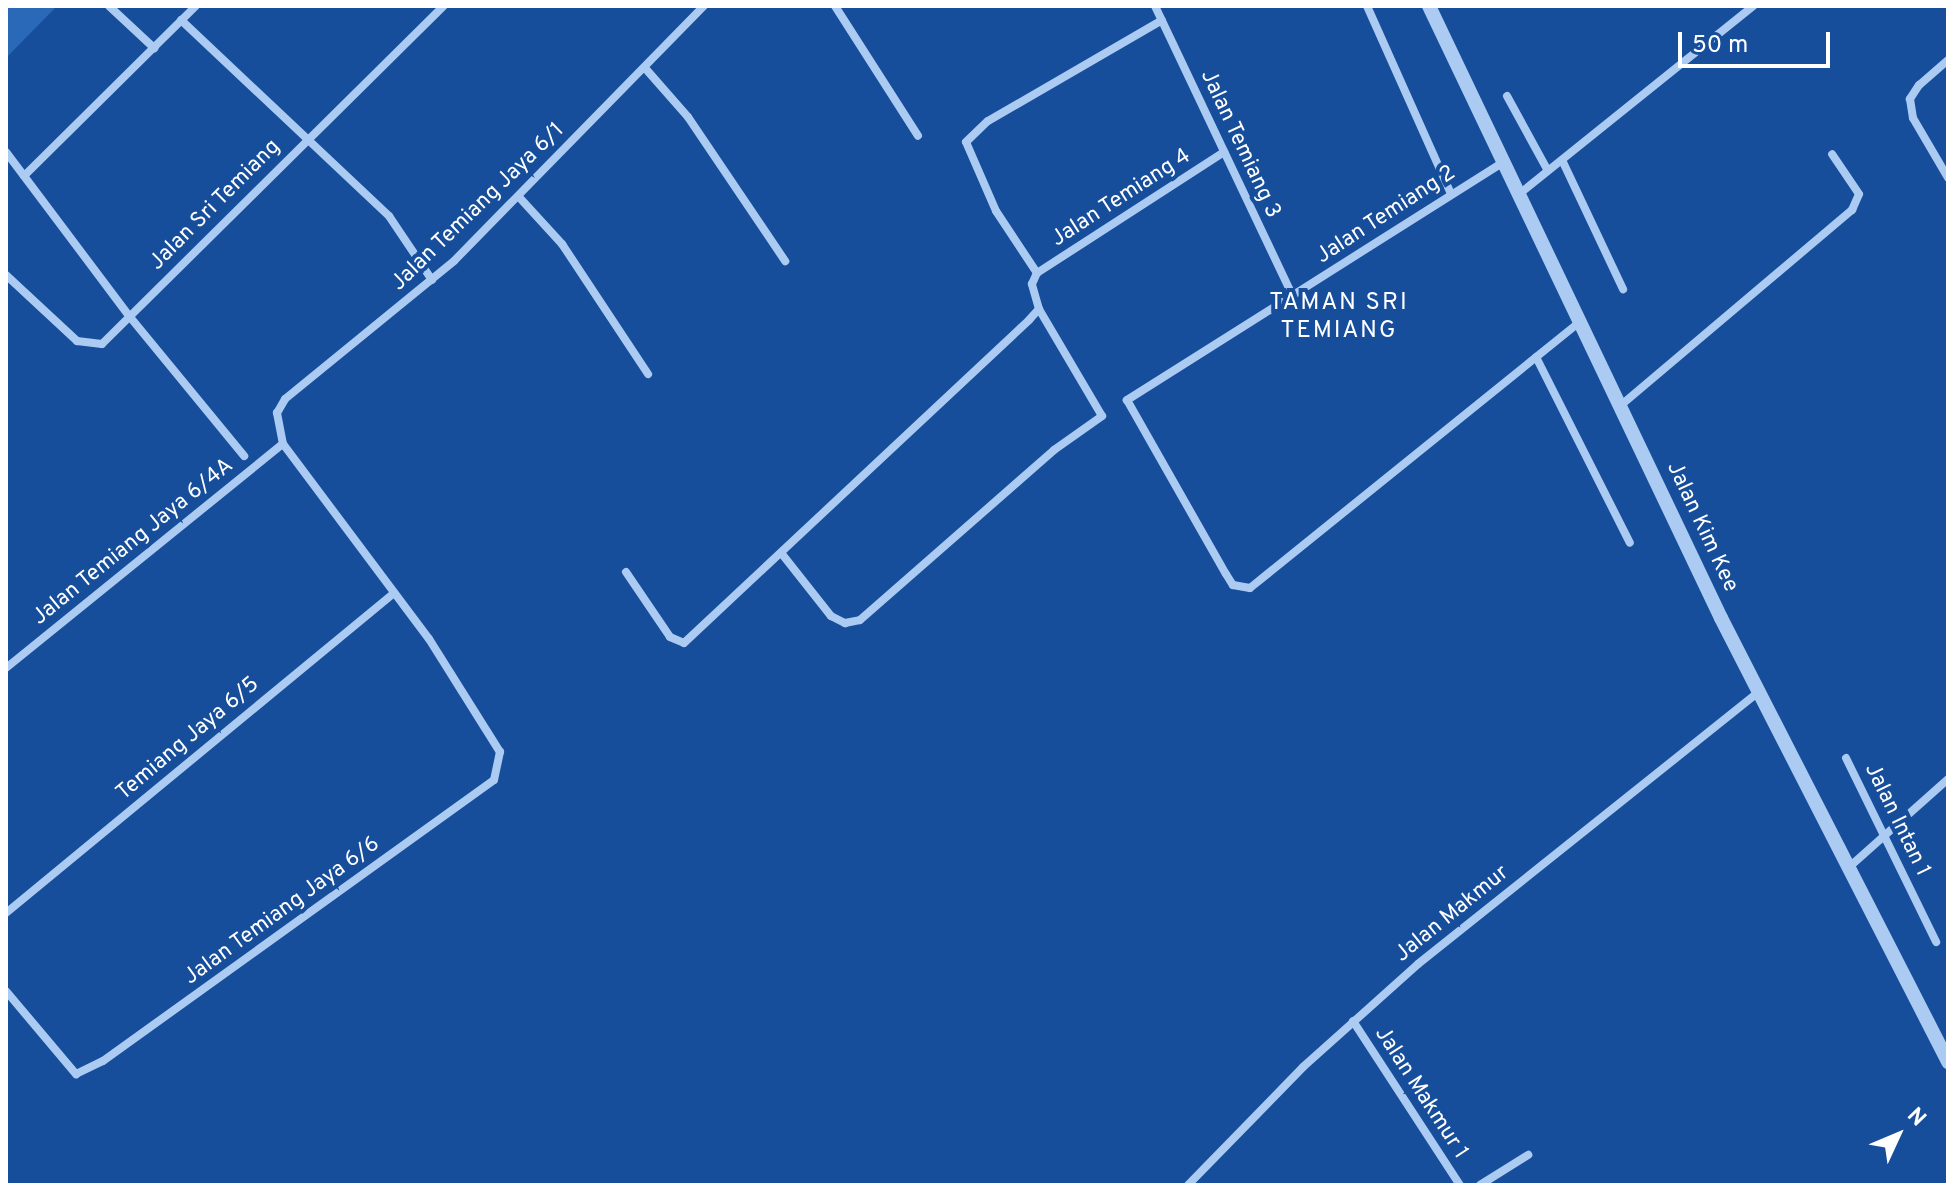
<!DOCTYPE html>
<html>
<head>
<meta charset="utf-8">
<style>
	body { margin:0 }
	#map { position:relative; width:1954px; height:1191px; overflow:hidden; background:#164e9b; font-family:Overpass,sans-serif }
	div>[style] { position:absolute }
	.green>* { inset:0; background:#2a68b8 }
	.minor>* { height:8px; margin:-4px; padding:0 4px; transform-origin:4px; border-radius:4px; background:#accbf2 }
	.tertiary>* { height:14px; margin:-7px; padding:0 7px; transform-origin:7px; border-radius:7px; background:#accbf2 }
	span { translate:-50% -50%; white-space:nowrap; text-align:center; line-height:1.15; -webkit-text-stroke:8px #164e9b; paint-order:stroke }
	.street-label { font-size:22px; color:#fff }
	.neighbourhood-label { font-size:24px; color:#fff; letter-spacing:2px }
	.frame { position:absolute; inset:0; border:8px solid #fff; pointer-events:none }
	.north { position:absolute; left:1858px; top:1095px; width:80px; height:80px; -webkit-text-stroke:6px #164e9b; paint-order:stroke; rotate:46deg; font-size:22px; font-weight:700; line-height:32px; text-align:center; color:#fff }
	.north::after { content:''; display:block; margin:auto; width:28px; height:36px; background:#fff; clip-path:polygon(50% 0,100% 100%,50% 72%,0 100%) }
	.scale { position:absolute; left:1678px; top:32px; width:152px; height:36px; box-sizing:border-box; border:4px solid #fff; border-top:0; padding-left:10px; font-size:24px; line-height:28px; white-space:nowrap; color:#fff; -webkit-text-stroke:6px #164e9b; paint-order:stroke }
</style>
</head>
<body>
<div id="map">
	<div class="green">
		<i style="clip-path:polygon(6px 6px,57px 6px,6px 58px)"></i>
	</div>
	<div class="minor">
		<i style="left:109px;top:6px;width:62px;rotate:43deg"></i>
		<i style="left:835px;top:6px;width:154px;rotate:57.4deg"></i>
		<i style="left:1155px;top:6px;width:322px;rotate:64.6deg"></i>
		<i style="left:1367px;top:6px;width:206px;rotate:65.9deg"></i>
		<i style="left:181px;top:20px;width:286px;rotate:43.3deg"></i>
		<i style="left:389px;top:216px;width:77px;rotate:56.1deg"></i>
		<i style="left:1948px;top:60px;width:38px;rotate:139deg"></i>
		<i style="left:1919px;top:85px;width:17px;rotate:123deg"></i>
		<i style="left:1910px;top:99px;width:19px;rotate:81deg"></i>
		<i style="left:1913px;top:118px;width:69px;rotate:59.7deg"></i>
		<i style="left:645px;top:68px;width:65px;rotate:48.7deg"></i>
		<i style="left:688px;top:117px;width:174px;rotate:56deg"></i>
		<i style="left:1507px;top:96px;width:85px;rotate:61.3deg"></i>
		<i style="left:6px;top:152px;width:206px;rotate:53.1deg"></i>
		<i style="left:130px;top:317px;width:180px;rotate:50.6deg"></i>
		<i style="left:1562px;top:160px;width:143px;rotate:64.7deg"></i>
		<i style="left:1502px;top:163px;width:444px;rotate:147.7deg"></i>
		<i style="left:1127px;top:400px;width:200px;rotate:60.4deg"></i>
		<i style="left:1226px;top:574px;width:13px;rotate:58deg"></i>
		<i style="left:1233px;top:585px;width:17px;rotate:10deg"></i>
		<i style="left:1250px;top:588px;width:422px;rotate:-38.9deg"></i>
		<i style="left:24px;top:176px;width:242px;rotate:-44.7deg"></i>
		<i style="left:1518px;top:195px;width:302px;rotate:-38.8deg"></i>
		<i style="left:519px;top:197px;width:64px;rotate:47.5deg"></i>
		<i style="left:562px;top:244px;width:156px;rotate:56.5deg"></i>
		<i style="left:1037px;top:273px;width:74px;rotate:-123.5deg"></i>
		<i style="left:996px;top:211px;width:75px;rotate:-113.5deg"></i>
		<i style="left:966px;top:142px;width:30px;rotate:-44deg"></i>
		<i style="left:988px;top:121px;width:201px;rotate:-30.1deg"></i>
		<i style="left:1037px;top:273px;width:223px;rotate:-32.9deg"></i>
		<i style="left:6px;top:275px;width:97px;rotate:42.9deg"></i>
		<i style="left:77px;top:341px;width:25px;rotate:7deg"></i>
		<i style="left:102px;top:344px;width:480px;rotate:-44.7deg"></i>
		<i style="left:1536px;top:357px;width:208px;rotate:63.2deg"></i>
		<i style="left:1620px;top:406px;width:304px;rotate:-40.2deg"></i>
		<i style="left:1852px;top:210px;width:17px;rotate:-66deg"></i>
		<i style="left:1859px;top:194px;width:48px;rotate:-124deg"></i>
		<i style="left:782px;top:554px;width:79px;rotate:51.7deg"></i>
		<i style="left:831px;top:616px;width:16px;rotate:27deg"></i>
		<i style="left:845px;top:623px;width:15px;rotate:-11deg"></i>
		<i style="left:860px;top:620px;width:258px;rotate:-41.2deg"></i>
		<i style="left:1054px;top:450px;width:59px;rotate:-35.3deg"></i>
		<i style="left:1102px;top:416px;width:124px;rotate:-120.5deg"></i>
		<i style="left:626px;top:572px;width:78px;rotate:55.9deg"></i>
		<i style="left:670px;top:637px;width:15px;rotate:23deg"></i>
		<i style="left:684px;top:643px;width:473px;rotate:-43.1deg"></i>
		<i style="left:1029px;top:320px;width:15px;rotate:-48deg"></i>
		<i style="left:1039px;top:309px;width:26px;rotate:-106deg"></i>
		<i style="left:1032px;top:284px;width:12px;rotate:-66deg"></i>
		<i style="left:6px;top:668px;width:356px;rotate:-39deg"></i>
		<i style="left:1846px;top:758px;width:205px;rotate:63.9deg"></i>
		<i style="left:1847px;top:869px;width:135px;rotate:-41.7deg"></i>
		<i style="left:6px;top:913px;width:503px;rotate:-39.51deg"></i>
		<i style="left:6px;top:991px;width:109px;rotate:49.9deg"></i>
		<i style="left:76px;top:1074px;width:30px;rotate:-26deg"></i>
		<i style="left:103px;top:1061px;width:481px;rotate:-35.7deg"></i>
		<i style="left:494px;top:780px;width:29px;rotate:-78deg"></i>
		<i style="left:500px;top:752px;width:133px;rotate:-122.1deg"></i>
		<i style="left:429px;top:639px;width:244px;rotate:-126.8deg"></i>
		<i style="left:283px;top:444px;width:32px;rotate:-101deg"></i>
		<i style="left:277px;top:413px;width:16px;rotate:-60deg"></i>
		<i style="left:285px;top:399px;width:218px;rotate:-39.2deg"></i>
		<i style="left:454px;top:261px;width:357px;rotate:-45.6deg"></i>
		<i style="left:1353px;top:1021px;width:196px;rotate:56.9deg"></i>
		<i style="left:1188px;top:1185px;width:165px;rotate:-45.7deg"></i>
		<i style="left:1303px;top:1067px;width:154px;rotate:-41.8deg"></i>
		<i style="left:1418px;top:964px;width:436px;rotate:-38.6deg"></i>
		<i style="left:1480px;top:1185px;width:57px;rotate:-32deg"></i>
	</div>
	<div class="tertiary">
		<i style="left:1429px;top:6px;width:678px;rotate:64.49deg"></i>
		<i style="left:1721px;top:618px;width:499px;rotate:62.9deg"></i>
	</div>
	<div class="street-label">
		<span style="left:1240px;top:144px;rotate:65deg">Jalan Temiang 3</span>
		<span style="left:1121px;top:198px;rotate:-33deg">Jalan Temiang 4</span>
		<span style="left:215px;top:205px;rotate:-45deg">Jalan Sri Temiang</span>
		<span style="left:478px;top:207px;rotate:-44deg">Jalan Temiang Jaya 6/1</span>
		<span style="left:1386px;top:215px;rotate:-33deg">Jalan Temiang 2</span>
		<span style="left:1702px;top:527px;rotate:65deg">Jalan Kim Kee</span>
		<span style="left:133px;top:542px;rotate:-39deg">Jalan Temiang Jaya 6/4A</span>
		<span style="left:188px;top:739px;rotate:-40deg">Temiang Jaya 6/5</span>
		<span style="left:1897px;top:820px;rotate:64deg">Jalan Intan 1</span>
		<span style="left:282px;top:911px;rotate:-36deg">Jalan Temiang Jaya 6/6</span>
		<span style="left:1452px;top:914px;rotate:-39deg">Jalan Makmur</span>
		<span style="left:1421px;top:1093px;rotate:57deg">Jalan Makmur 1</span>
	</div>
	<div class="neighbourhood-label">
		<span style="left:1339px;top:318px">TAMAN SRI<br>TEMIANG</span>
	</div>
	<div class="frame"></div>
	<div class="north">N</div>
	<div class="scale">50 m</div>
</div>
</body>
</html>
